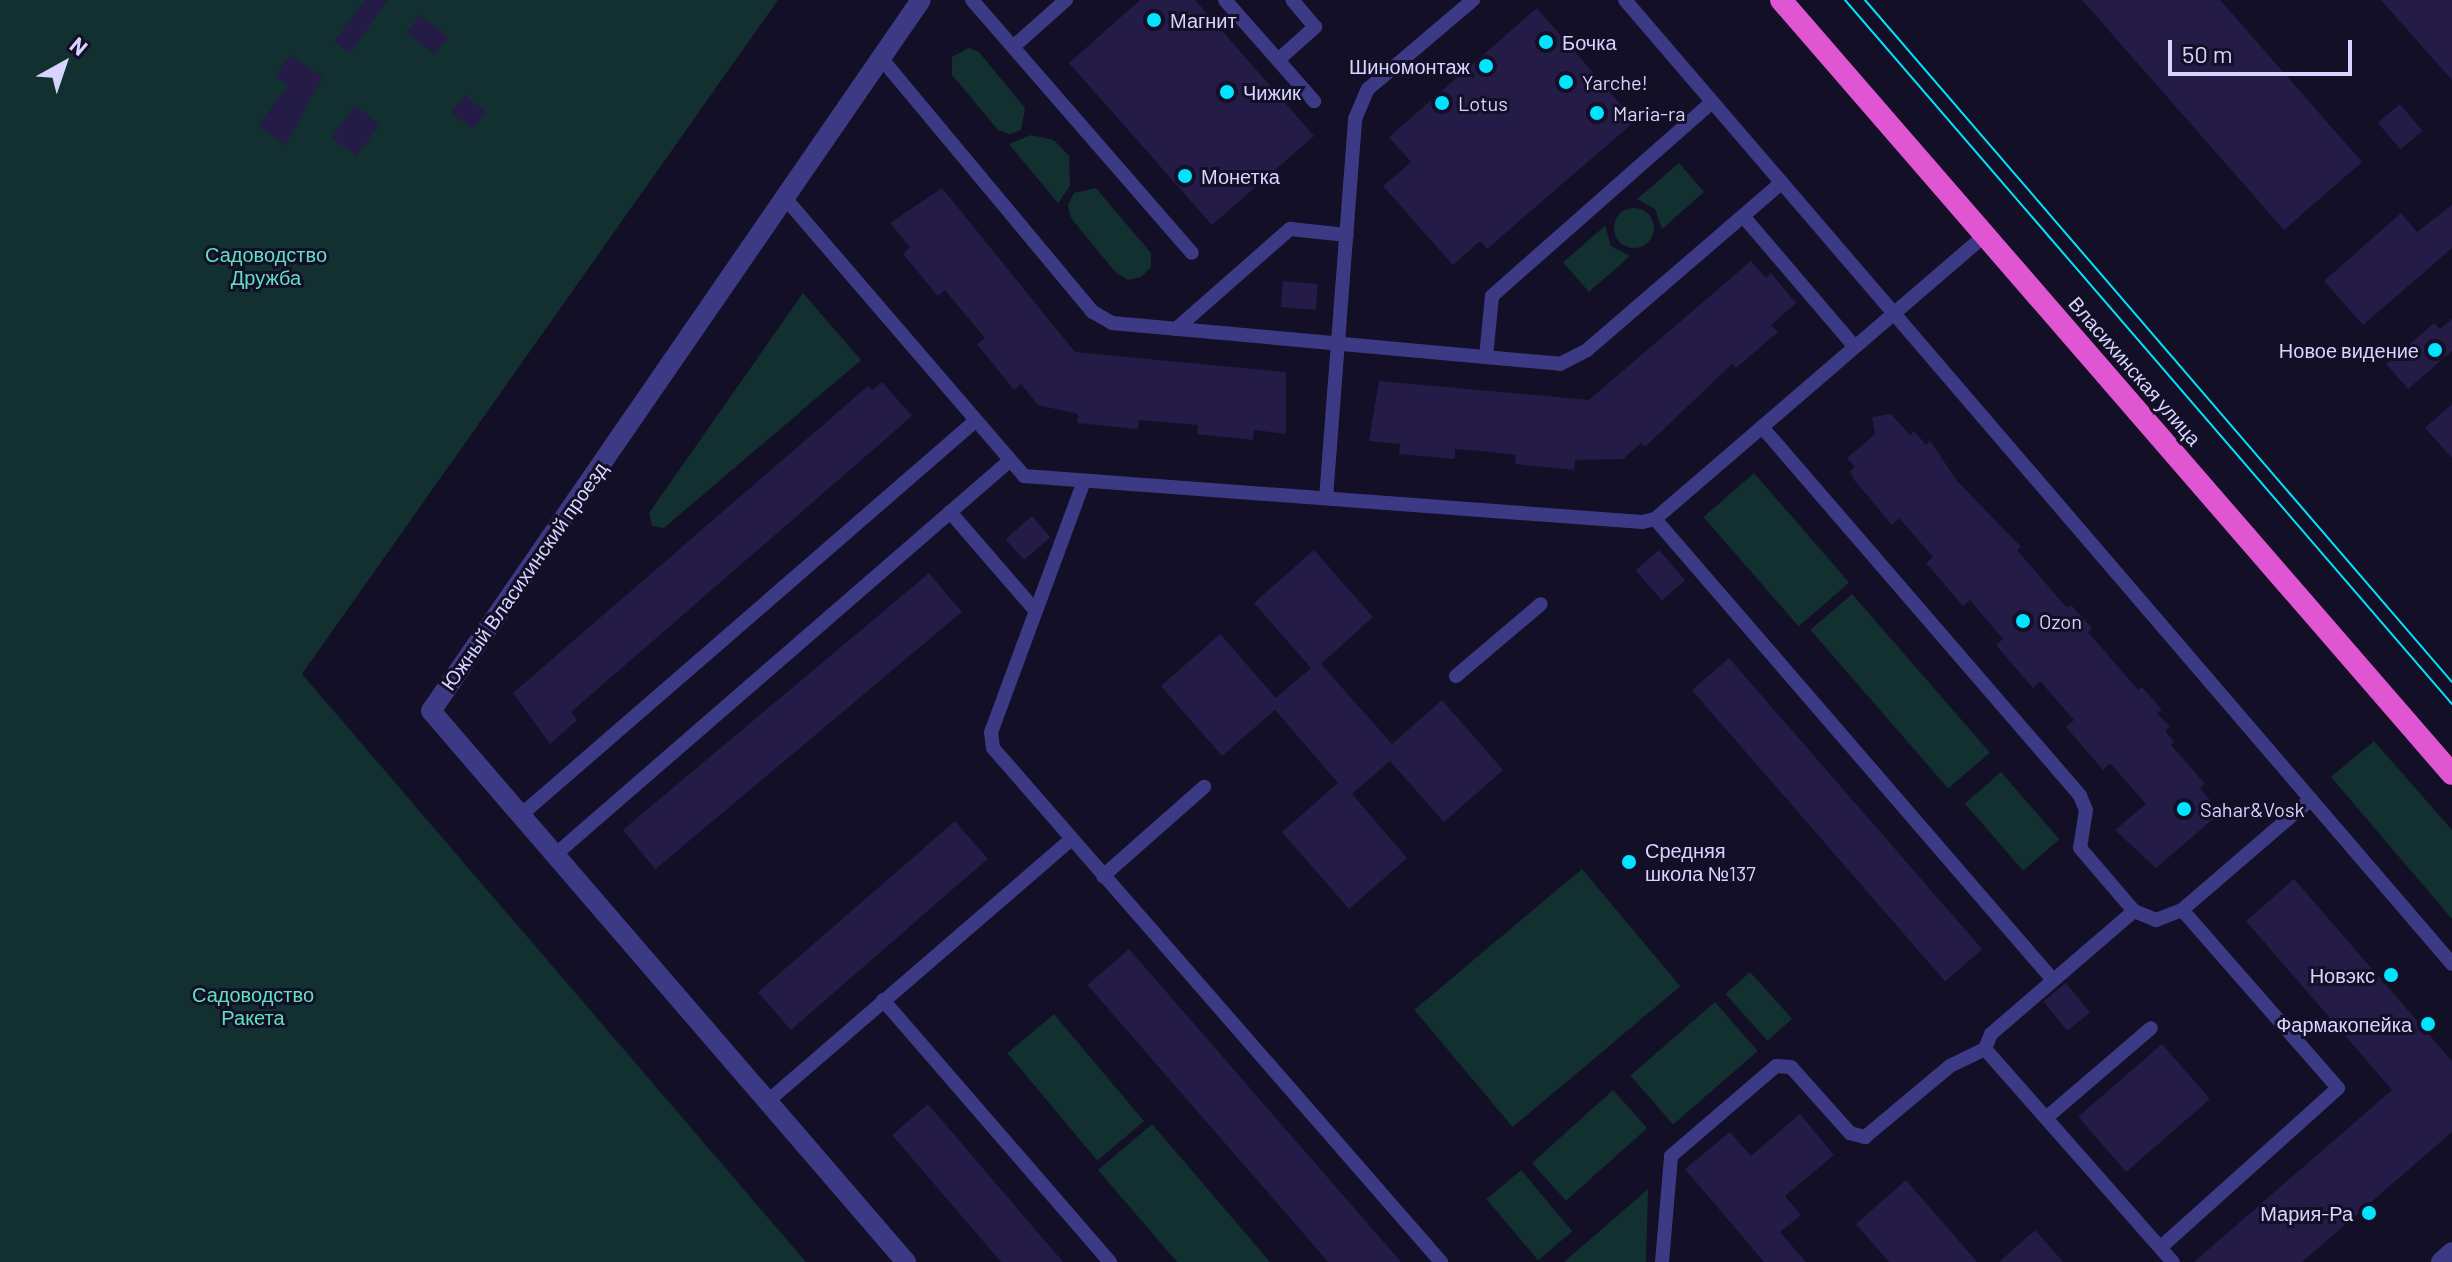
<!DOCTYPE html>
<html>
<head>
<meta charset="utf-8">
<style>
	body { margin:0 }
	#map { position:relative; width:2452px; height:1262px; overflow:hidden; background:#130f26; font-family:Barlow,sans-serif }
	div>[style] { position:absolute }
	.green>* { inset:0; background:#12302f; transform-origin:0 0 }
	.round { border-radius:50% }
	.building>* { inset:0; background:#241b47; transform-origin:0 0 }
	.service>* { height:14px; margin:-7px; padding:0 7px; transform-origin:7px; border-radius:7px; background:#3d3a85 }
	.minor>* { height:20px; margin:-10px; padding:0 10px; transform-origin:10px; border-radius:10px; background:#3d3a85 }
	.trunk>* { height:22px; margin:-11px; padding:0 11px; transform-origin:11px; border-radius:11px; background:#e055d1 }
	.tram>* { height:2px; margin:-1px; padding:0 1px; transform-origin:1px; border-radius:1px; background:#00e5ff }
	.dots>* { width:22px; height:22px; translate:-50% -50%; box-sizing:border-box; border:4px solid #130f26; border-radius:50% }
	span { translate:-50% -50%; white-space:nowrap; text-align:center; line-height:1.15; -webkit-text-stroke:6px #130f26; paint-order:stroke }
	.poi-label { font-size:20px; color:#d9d4ff }
	.left { translate:0 -50%; text-align:left }
	.right { translate:-100% -50%; text-align:right }
	.park-label { font-size:20px; color:#5fe0c0 }
	.street-label { font-size:20px; color:#d9d4ff }
	.north { position:absolute; left:24px; top:24px; width:80px; height:80px; -webkit-text-stroke:6px #130f26; paint-order:stroke; rotate:40deg; font-size:22px; font-weight:700; line-height:32px; text-align:center; color:#d9d4ff }
	.north::after { content:''; display:block; margin:auto; width:28px; height:36px; background:#d9d4ff; clip-path:polygon(50% 0,100% 100%,50% 72%,0 100%) }
	.scale { position:absolute; left:2168px; top:40px; width:184px; height:36px; box-sizing:border-box; border:4px solid #d9d4ff; border-top:0; padding-left:10px; font-size:24px; line-height:28px; white-space:nowrap; color:#d9d4ff; -webkit-text-stroke:6px #130f26; paint-order:stroke }
</style>
</head>
<body>
<div id="map">
	<div class="green">
		<i style="clip-path:polygon(0 0,778px 0,302px 674px,806px 1262px,0 1262px)"></i>
		<i style="clip-path:polygon(968px 48px,979px 52px,1025px 108px,1021px 130px,1010px 134px,998px 130px,952px 75px,952px 57px)"></i>
		<i style="clip-path:polygon(1031px 135px,1054px 140px,1069px 156px,1070px 186px,1058px 203px,1009px 144px)"></i>
		<i style="clip-path:polygon(1679px 163px,1704px 192px,1662px 229px,1655px 209px,1637px 199px)"></i>
		<i style="clip-path:polygon(1096px 188px,1151px 253px,1151px 267px,1141px 277px,1128px 280px,1116px 273px,1071px 218px,1068px 205px,1074px 193px)"></i>
		<i class="round" style="left:1614px;top:208px;width:40px;height:40px"></i>
		<i style="clip-path:polygon(1605px 226px,1611px 246px,1630px 256px,1589px 292px,1563px 262px)"></i>
		<i style="clip-path:polygon(803px 293px,861px 360px,664px 528px,652px 526px,649px 513px)"></i>
		<i style="left:1754px;top:473px;width:145px;height:67px;rotate:49deg"></i>
		<i style="left:1852px;top:594px;width:210px;height:55px;rotate:49deg"></i>
		<i style="clip-path:polygon(2374px 741px,2452px 830px,2452px 919px,2331px 777px)"></i>
		<i style="left:2001px;top:772px;width:89px;height:48px;rotate:49deg"></i>
		<i style="left:1582px;top:869px;width:153px;height:219px;rotate:50deg"></i>
		<i style="left:1750px;top:972px;width:63px;height:33px;rotate:48deg"></i>
		<i style="left:1715px;top:1002px;width:65px;height:112px;rotate:49deg"></i>
		<i style="left:1054px;top:1014px;width:140px;height:61px;rotate:50deg"></i>
		<i style="left:1613px;top:1090px;width:51px;height:109px;rotate:48deg"></i>
		<i style="clip-path:polygon(1152px 1124px,1270px 1262px,1177px 1262px,1098px 1170px)"></i>
		<i style="left:1521px;top:1170px;width:80px;height:45px;rotate:50deg"></i>
		<i style="clip-path:polygon(1648px 1189px,1646px 1262px,1564px 1262px)"></i>
	</div>
	<div class="building">
		<i style="clip-path:polygon(365px 0,388px 0,350px 53px,334px 42px)"></i>
		<i style="clip-path:polygon(1140px 0,1195px 0,1314px 136px,1212px 225px,1069px 63px)"></i>
		<i style="clip-path:polygon(2082px 0,2220px 0,2362px 162px,2284px 230px)"></i>
		<i style="clip-path:polygon(2381px 0,2452px 0,2452px 80px)"></i>
		<i style="clip-path:polygon(1537px 8px,1635px 121px,1487px 249px,1480px 241px,1453px 265px,1383px 186px,1411px 162px,1389px 137px)"></i>
		<i style="left:420px;top:15px;width:36px;height:22px;rotate:38deg"></i>
		<i style="clip-path:polygon(290px 55px,323px 77px,285px 145px,258px 126px,288px 85px,275px 76px)"></i>
		<i style="left:465px;top:95px;width:27px;height:22px;rotate:39deg"></i>
		<i style="left:2400px;top:104px;width:35px;height:29px;rotate:50deg"></i>
		<i style="left:355px;top:106px;width:31px;height:39px;rotate:37deg"></i>
		<i style="clip-path:polygon(942px 188px,1075px 352px,1286px 372px,1286px 434px,1254px 430px,1253px 440px,1197px 434px,1198px 425px,1139px 420px,1138px 429px,1077px 423px,1078px 414px,1038px 405px,1021px 384px,1014px 390px,977px 344px,985px 338px,964px 313px,945px 290px,938px 296px,903px 254px,910px 247px,890px 223px)"></i>
		<i style="clip-path:polygon(2452px 205px,2452px 248px,2363px 325px,2324px 281px,2401px 213px,2417px 232px)"></i>
		<i style="clip-path:polygon(1751px 261px,1766px 278px,1771px 273px,1796px 303px,1771px 325px,1778px 332px,1736px 368px,1732px 364px,1645px 447px,1641px 443px,1623px 459px,1575px 460px,1574px 470px,1515px 464px,1516px 455px,1481px 451px,1455px 449px,1455px 459px,1399px 454px,1400px 444px,1369px 441px,1379px 381px,1589px 400px)"></i>
		<i style="left:1283px;top:281px;width:35px;height:26px;rotate:5deg"></i>
		<i style="clip-path:polygon(2452px 319px,2452px 351px,2408px 389px,2386px 364px,2434px 323px,2440px 329px)"></i>
		<i style="clip-path:polygon(882px 382px,912px 416px,571px 712px,577px 720px,550px 744px,513px 693px,868px 386px,872px 390px)"></i>
		<i style="clip-path:polygon(2452px 404px,2452px 458px,2425px 428px)"></i>
		<i style="clip-path:polygon(1891px 414px,1910px 435px,1914px 431px,1926px 445px,1930px 441px,1958px 482px,2021px 547px,2017px 550px,2067px 608px,2071px 605px,2092px 628px,2088px 632px,2138px 690px,2142px 687px,2162px 710px,2157px 713px,2170px 727px,2165px 731px,2174px 742px,2171px 745px,2205px 784px,2200px 788px,2220px 813px,2156px 868px,2115px 830px,2146px 804px,2110px 763px,2103px 770px,2066px 727px,2074px 720px,2040px 681px,2033px 688px,1996px 645px,2003px 639px,1970px 600px,1963px 606px,1926px 563px,1933px 557px,1899px 518px,1892px 525px,1855px 481px,1850px 471px,1855px 467px,1847px 458px,1875px 434px,1872px 417px)"></i>
		<i style="left:1032px;top:516px;width:28px;height:35px;rotate:49deg"></i>
		<i style="clip-path:polygon(1314px 550px,1373px 617px,1321px 664px,1392px 744px,1442px 700px,1503px 770px,1444px 822px,1390px 761px,1352px 794px,1407px 858px,1349px 909px,1282px 832px,1338px 783px,1275px 710px,1222px 756px,1161px 686px,1220px 634px,1276px 698px,1311px 668px,1254px 603px)"></i>
		<i style="left:1659px;top:550px;width:40px;height:31px;rotate:49deg"></i>
		<i style="left:929px;top:573px;width:51px;height:400px;rotate:50deg"></i>
		<i style="left:1729px;top:658px;width:386px;height:49px;rotate:49deg"></i>
		<i style="left:955px;top:821px;width:50px;height:261px;rotate:49deg"></i>
		<i style="clip-path:polygon(2294px 879px,2452px 1061px,2452px 1132px,2302px 1262px,2194px 1262px,2392px 1090px,2246px 921px)"></i>
		<i style="left:1129px;top:949px;width:415px;height:55px;rotate:49deg"></i>
		<i style="left:2066px;top:983px;width:38px;height:29px;rotate:51deg"></i>
		<i style="left:2162px;top:1044px;width:73px;height:111px;rotate:49deg"></i>
		<i style="clip-path:polygon(928px 1104px,1063px 1262px,1001px 1262px,892px 1135px)"></i>
		<i style="clip-path:polygon(1800px 1114px,1834px 1155px,1785px 1196px,1801px 1215px,1780px 1232px,1806px 1262px,1764px 1262px,1685px 1169px,1730px 1132px,1751px 1156px)"></i>
		<i style="clip-path:polygon(1906px 1180px,1977px 1262px,1889px 1262px,1856px 1224px)"></i>
		<i style="clip-path:polygon(2035px 1230px,2063px 1262px,1999px 1262px)"></i>
	</div>
	<div class="service">
		<i style="left:972px;top:0;width:335px;rotate:49deg"></i>
		<i style="left:1225px;top:0;width:135px;rotate:48.6deg"></i>
		<i style="left:1625px;top:0;width:1270px;rotate:49.37deg"></i>
		<i style="left:1013px;top:47px;width:71px;rotate:-41.6deg"></i>
		<i style="left:881px;top:58px;width:331px;rotate:50.2deg"></i>
		<i style="left:1093px;top:312px;width:22px;rotate:30deg"></i>
		<i style="left:1112px;top:323px;width:450px;rotate:5.2deg"></i>
		<i style="left:1560px;top:364px;width:30px;rotate:-27deg"></i>
		<i style="left:1587px;top:350px;width:257px;rotate:-40.7deg"></i>
		<i style="left:1278px;top:60px;width:50px;rotate:-41.7deg"></i>
		<i style="left:1315px;top:27px;width:35px;rotate:-130deg"></i>
		<i style="left:785px;top:198px;width:367px;rotate:49.3deg"></i>
		<i style="left:1024px;top:476px;width:620px;rotate:4.26deg"></i>
		<i style="left:1642px;top:522px;width:13px;rotate:-13deg"></i>
		<i style="left:1655px;top:519px;width:437px;rotate:-40.7deg"></i>
		<i style="left:1743px;top:216px;width:172px;rotate:49.5deg"></i>
		<i style="left:1176px;top:329px;width:152px;rotate:-41.3deg"></i>
		<i style="left:1290px;top:229px;width:57px;rotate:6deg"></i>
		<i style="left:1486px;top:357px;width:61px;rotate:-84.4deg"></i>
		<i style="left:1492px;top:296px;width:293px;rotate:-41.4deg"></i>
		<i style="left:1762px;top:427px;width:487px;rotate:49.2deg"></i>
		<i style="left:2080px;top:796px;width:15px;rotate:67deg"></i>
		<i style="left:2086px;top:810px;width:38px;rotate:99deg"></i>
		<i style="left:2080px;top:848px;width:83px;rotate:49.4deg"></i>
		<i style="left:2134px;top:911px;width:24px;rotate:22deg"></i>
		<i style="left:2156px;top:920px;width:28px;rotate:-21deg"></i>
		<i style="left:2182px;top:910px;width:170px;rotate:-40.7deg"></i>
		<i style="left:1084px;top:481px;width:268px;rotate:110.3deg"></i>
		<i style="left:991px;top:732px;width:16px;rotate:83deg"></i>
		<i style="left:993px;top:748px;width:682px;rotate:48.92deg"></i>
		<i style="left:1326px;top:498px;width:380px;rotate:-85.6deg"></i>
		<i style="left:1355px;top:119px;width:33px;rotate:-67deg"></i>
		<i style="left:1368px;top:89px;width:138px;rotate:-40.3deg"></i>
		<i style="left:950px;top:512px;width:130px;rotate:49.1deg"></i>
		<i style="left:1655px;top:519px;width:609px;rotate:49.19deg"></i>
		<i style="left:1456px;top:676px;width:111px;rotate:-40.3deg"></i>
		<i style="left:522px;top:814px;width:598px;rotate:-40.93deg"></i>
		<i style="left:556px;top:854px;width:598px;rotate:-40.93deg"></i>
		<i style="left:1103px;top:876px;width:135px;rotate:-41.4deg"></i>
		<i style="left:2134px;top:911px;width:189px;rotate:139.3deg"></i>
		<i style="left:1991px;top:1034px;width:16px;rotate:112deg"></i>
		<i style="left:1985px;top:1049px;width:284px;rotate:48.6deg"></i>
		<i style="left:883px;top:1000px;width:347px;rotate:49.1deg"></i>
		<i style="left:768px;top:1101px;width:401px;rotate:-40.8deg"></i>
		<i style="left:2046px;top:1118px;width:138px;rotate:-40.6deg"></i>
		<i style="left:2161px;top:1247px;width:238px;rotate:-41.9deg"></i>
		<i style="left:2338px;top:1088px;width:237px;rotate:-131.2deg"></i>
		<i style="left:1662px;top:1262px;width:106px;rotate:-85.1deg"></i>
		<i style="left:1671px;top:1156px;width:138px;rotate:-40.6deg"></i>
		<i style="left:1776px;top:1066px;width:15px;rotate:4deg"></i>
		<i style="left:1791px;top:1067px;width:89px;rotate:48.2deg"></i>
		<i style="left:1850px;top:1133px;width:16px;rotate:15deg"></i>
		<i style="left:1865px;top:1137px;width:111px;rotate:-39.9deg"></i>
		<i style="left:1950px;top:1066px;width:39px;rotate:-26deg"></i>
	</div>
	<div class="minor">
		<i style="left:906px;top:1262px;width:727px;rotate:-130.76deg"></i>
		<i style="left:431px;top:711px;width:863px;rotate:-55.43deg"></i>
		<i style="left:2441px;top:1262px;width:15px;rotate:-42deg"></i>
	</div>
	<div class="trunk">
		<i style="left:1781px;top:0;width:1024px;rotate:49.08deg"></i>
	</div>
	<div class="tram">
		<i style="left:1845px;top:0;width:930px;rotate:49.23deg"></i>
		<i style="left:1865px;top:0;width:900px;rotate:49.28deg"></i>
	</div>
	<div class="dots">
		<i style="left:1154px;top:20px;background:#00e5ff"></i>
		<i style="left:1546px;top:42px;background:#00e5ff"></i>
		<i style="left:1486px;top:66px;background:#00e5ff"></i>
		<i style="left:1566px;top:82px;background:#00e5ff"></i>
		<i style="left:1227px;top:92px;background:#00e5ff"></i>
		<i style="left:1442px;top:103px;background:#00e5ff"></i>
		<i style="left:1597px;top:113px;background:#00e5ff"></i>
		<i style="left:1185px;top:176px;background:#00e5ff"></i>
		<i style="left:2435px;top:350px;background:#00e5ff"></i>
		<i style="left:2023px;top:621px;background:#00e5ff"></i>
		<i style="left:2184px;top:809px;background:#00e5ff"></i>
		<i style="left:1629px;top:862px;background:#00e5ff"></i>
		<i style="left:2391px;top:975px;background:#00e5ff"></i>
		<i style="left:2428px;top:1024px;background:#00e5ff"></i>
		<i style="left:2369px;top:1213px;background:#00e5ff"></i>
	</div>
	<div class="poi-label">
		<span class="left" style="left:1170px;top:20px">Магнит</span>
		<span class="left" style="left:1562px;top:42px">Бочка</span>
		<span class="right" style="left:1470px;top:66px">Шиномонтаж</span>
		<span class="left" style="left:1582px;top:82px">Yarche!</span>
		<span class="left" style="left:1243px;top:92px">Чижик</span>
		<span class="left" style="left:1458px;top:103px">Lotus</span>
		<span class="left" style="left:1613px;top:113px">Maria-ra</span>
		<span class="left" style="left:1201px;top:176px">Монетка</span>
		<span class="right" style="left:2419px;top:350px">Новое видение</span>
		<span class="left" style="left:2039px;top:621px">Ozon</span>
		<span class="left" style="left:2200px;top:809px">Sahar&amp;Vosk</span>
		<span class="left" style="left:1645px;top:862px">Средняя<br>школа №137</span>
		<span class="right" style="left:2375px;top:975px">Новэкс</span>
		<span class="right" style="left:2412px;top:1024px">Фармакопейка</span>
		<span class="right" style="left:2353px;top:1213px">Мария-Ра</span>
	</div>
	<div class="park-label">
		<span style="left:266px;top:266px">Садоводство<br>Дружба</span>
		<span style="left:253px;top:1006px">Садоводство<br>Ракета</span>
	</div>
	<div class="street-label">
		<span style="left:2135px;top:371px;rotate:49deg">Власихинская улица</span>
		<span style="left:524px;top:576px;rotate:-55deg">Южный Власихинский проезд</span>
	</div>
	<div class="north">N</div>
	<div class="scale">50 m</div>
</div>
</body>
</html>
